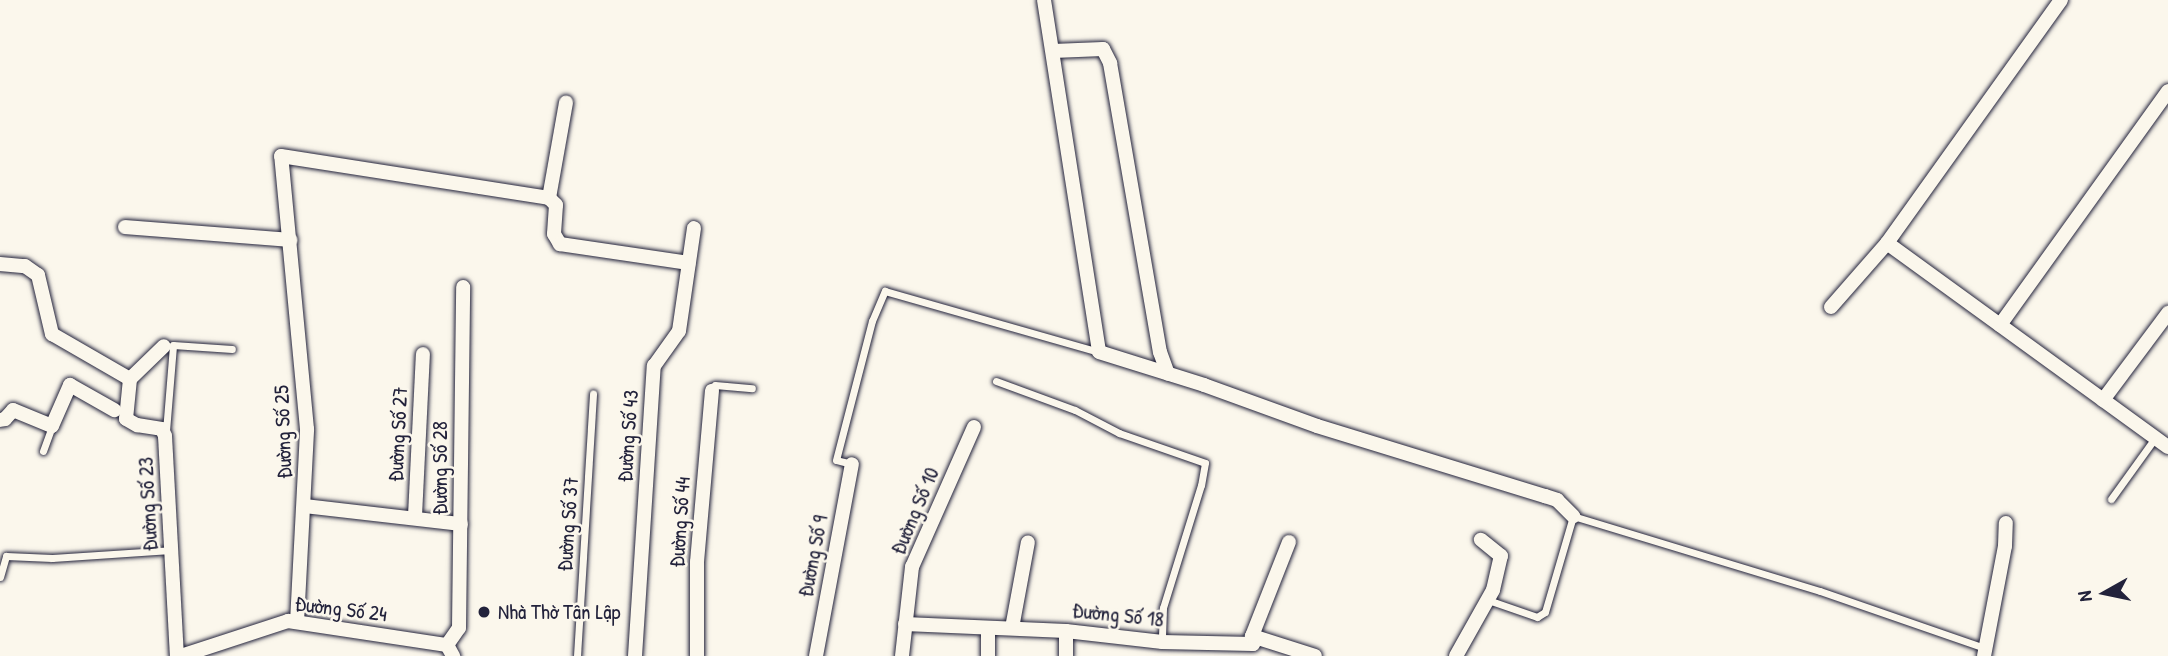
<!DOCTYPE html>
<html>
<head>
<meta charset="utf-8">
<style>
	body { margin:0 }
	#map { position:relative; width:2168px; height:656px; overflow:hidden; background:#fbf7ec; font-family:"Patrick Hand",sans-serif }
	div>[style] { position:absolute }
	.roads { filter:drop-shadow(0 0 2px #22223b) drop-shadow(0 0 2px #22223b) }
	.lane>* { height:7px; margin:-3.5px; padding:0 3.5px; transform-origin:3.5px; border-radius:3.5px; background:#fbf7ec }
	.street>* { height:14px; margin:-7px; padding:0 7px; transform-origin:7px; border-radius:7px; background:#fbf7ec }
	.dots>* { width:19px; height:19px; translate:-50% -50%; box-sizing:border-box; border:4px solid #fbf7ec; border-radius:50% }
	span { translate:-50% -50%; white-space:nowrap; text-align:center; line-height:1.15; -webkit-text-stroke:5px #fbf7ec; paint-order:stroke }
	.street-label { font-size:21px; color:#22223b }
	.poi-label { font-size:21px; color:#22223b }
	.left { translate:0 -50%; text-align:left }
	.north { position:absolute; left:2070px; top:558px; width:70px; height:70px; -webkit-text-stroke:5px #fbf7ec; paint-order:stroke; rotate:261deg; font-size:19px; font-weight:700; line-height:28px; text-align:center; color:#22223b }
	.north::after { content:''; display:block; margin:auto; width:24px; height:32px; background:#22223b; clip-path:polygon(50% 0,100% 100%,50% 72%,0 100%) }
</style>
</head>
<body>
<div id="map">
	<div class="roads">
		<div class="lane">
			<i style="left:996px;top:381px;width:84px;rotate:20.2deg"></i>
			<i style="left:1075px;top:410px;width:50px;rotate:27.6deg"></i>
			<i style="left:1119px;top:433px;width:91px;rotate:19.2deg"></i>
			<i style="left:1205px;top:463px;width:22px;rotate:100deg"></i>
			<i style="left:1201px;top:485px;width:129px;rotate:107.2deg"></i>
			<i style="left:1163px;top:608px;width:34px;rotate:92deg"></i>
			<i style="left:713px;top:391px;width:6px;rotate:-72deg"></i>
			<i style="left:715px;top:385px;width:37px;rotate:5deg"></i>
			<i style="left:166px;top:431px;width:86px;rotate:-85.3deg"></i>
			<i style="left:173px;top:345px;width:59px;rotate:3.9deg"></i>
			<i style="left:43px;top:451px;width:27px;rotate:-70deg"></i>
			<i style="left:852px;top:464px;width:16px;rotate:-166deg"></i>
			<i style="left:836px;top:460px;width:144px;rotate:-75.5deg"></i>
			<i style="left:872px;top:321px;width:33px;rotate:-67deg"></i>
			<i style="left:885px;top:291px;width:223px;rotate:15.9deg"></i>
			<i style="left:2111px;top:499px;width:75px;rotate:-54.2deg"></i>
			<i style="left:0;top:577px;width:22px;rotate:-74deg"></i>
			<i style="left:6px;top:556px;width:46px;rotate:2.5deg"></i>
			<i style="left:52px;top:558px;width:119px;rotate:-3.8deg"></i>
			<i style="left:1488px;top:600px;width:52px;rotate:19.1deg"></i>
			<i style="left:1537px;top:617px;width:9px;rotate:-32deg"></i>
			<i style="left:1545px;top:612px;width:100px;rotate:-73.7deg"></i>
			<i style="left:1573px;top:516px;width:258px;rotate:16.9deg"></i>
			<i style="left:1820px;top:591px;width:175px;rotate:19.1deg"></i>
			<i style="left:577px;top:656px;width:263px;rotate:-86.5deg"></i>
		</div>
		<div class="street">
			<i style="left:1044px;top:0;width:356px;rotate:81.1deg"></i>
			<i style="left:1099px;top:352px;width:110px;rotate:17.4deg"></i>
			<i style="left:1204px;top:385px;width:120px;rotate:19.9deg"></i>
			<i style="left:1317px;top:426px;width:239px;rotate:17.1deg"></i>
			<i style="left:1545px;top:496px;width:13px;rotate:18deg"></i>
			<i style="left:1557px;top:500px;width:23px;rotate:45deg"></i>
			<i style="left:1053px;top:51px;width:50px;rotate:-2.3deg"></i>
			<i style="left:1103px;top:49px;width:16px;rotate:63deg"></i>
			<i style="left:1110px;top:63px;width:293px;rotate:80.2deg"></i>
			<i style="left:1160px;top:352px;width:23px;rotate:70deg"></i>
			<i style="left:549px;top:198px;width:97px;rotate:-79.9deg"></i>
			<i style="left:125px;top:227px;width:166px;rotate:4.5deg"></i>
			<i style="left:1887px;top:243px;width:347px;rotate:36deg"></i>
			<i style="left:0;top:264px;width:25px;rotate:5deg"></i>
			<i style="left:25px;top:266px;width:16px;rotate:35deg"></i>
			<i style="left:38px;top:275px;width:61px;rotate:76.7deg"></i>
			<i style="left:52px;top:334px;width:90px;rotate:30deg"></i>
			<i style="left:130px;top:379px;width:47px;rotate:-44.1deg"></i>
			<i style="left:1831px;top:307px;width:85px;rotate:-48.8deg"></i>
			<i style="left:1887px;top:243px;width:299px;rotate:-54.4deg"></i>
			<i style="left:2000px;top:325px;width:288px;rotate:-54.3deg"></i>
			<i style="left:130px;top:379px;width:40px;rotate:95.7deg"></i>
			<i style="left:126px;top:419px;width:13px;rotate:29deg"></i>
			<i style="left:137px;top:425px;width:25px;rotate:9deg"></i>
			<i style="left:162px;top:429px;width:8px;rotate:67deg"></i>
			<i style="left:165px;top:436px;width:220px;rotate:86.9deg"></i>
			<i style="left:2103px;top:400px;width:109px;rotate:-53.2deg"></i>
			<i style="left:0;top:420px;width:5px;rotate:-11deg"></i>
			<i style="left:5px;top:419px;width:12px;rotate:-48deg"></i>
			<i style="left:13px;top:410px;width:42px;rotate:22.3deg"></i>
			<i style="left:52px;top:426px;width:45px;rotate:-66.3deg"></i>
			<i style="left:70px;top:385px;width:51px;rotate:29.6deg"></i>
			<i style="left:305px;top:506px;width:157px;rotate:6.6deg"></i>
			<i style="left:415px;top:516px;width:162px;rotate:-87.2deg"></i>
			<i style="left:297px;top:622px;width:193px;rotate:-87deg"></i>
			<i style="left:307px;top:429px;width:274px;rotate:-95.4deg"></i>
			<i style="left:281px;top:156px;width:271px;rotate:8.9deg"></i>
			<i style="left:549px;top:198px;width:10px;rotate:45deg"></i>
			<i style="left:556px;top:205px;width:29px;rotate:94deg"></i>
			<i style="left:554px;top:234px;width:12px;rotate:59deg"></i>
			<i style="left:560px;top:244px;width:130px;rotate:8.4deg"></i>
			<i style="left:905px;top:624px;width:161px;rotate:2.5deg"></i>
			<i style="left:1066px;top:631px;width:97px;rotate:6.5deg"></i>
			<i style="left:1162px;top:642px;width:91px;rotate:1.3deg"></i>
			<i style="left:1253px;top:644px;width:8px;rotate:-97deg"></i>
			<i style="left:1252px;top:636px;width:66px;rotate:17.6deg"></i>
			<i style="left:1012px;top:628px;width:87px;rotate:-79.5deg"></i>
			<i style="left:1252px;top:636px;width:101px;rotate:-68.5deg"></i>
			<i style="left:447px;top:645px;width:21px;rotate:-55deg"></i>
			<i style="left:459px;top:628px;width:341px;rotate:-89.3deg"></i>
			<i style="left:181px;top:656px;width:113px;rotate:-18.1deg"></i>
			<i style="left:288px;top:621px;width:161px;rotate:8.6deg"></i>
			<i style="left:447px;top:645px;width:13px;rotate:61deg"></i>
			<i style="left:635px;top:656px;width:291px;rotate:-86.3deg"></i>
			<i style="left:654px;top:366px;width:43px;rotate:-54.5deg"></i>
			<i style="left:679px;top:331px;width:104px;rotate:-81.7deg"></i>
			<i style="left:697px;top:656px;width:94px;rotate:-90deg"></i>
			<i style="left:697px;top:562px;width:172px;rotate:-85deg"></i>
			<i style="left:816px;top:656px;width:195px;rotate:-79.4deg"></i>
			<i style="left:902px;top:656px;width:90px;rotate:-83.6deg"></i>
			<i style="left:912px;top:567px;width:153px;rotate:-66.1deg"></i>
			<i style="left:988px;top:656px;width:28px;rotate:-90deg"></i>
			<i style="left:1066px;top:656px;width:25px;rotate:-90deg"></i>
			<i style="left:1456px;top:656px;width:76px;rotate:-60.7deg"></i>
			<i style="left:1493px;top:590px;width:35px;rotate:-77deg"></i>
			<i style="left:1501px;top:556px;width:26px;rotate:-141deg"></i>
			<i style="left:1984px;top:656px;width:112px;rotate:-79.2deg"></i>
			<i style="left:2005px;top:546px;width:23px;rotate:-88deg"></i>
		</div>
	</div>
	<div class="dots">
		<i style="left:484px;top:612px;background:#22223b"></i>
	</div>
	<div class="street-label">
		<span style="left:283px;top:432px;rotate:-92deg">Đường Số 25</span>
		<span style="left:398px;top:434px;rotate:-87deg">Đường Số 27</span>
		<span style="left:628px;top:436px;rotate:-86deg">Đường Số 43</span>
		<span style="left:440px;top:468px;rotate:-90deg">Đường Số 28</span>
		<span style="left:148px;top:504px;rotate:-93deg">Đường Số 23</span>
		<span style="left:915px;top:511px;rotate:-67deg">Đường Số 10</span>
		<span style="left:680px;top:522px;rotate:-86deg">Đường Số 44</span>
		<span style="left:568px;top:524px;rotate:-86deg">Đường Số 37</span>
		<span style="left:813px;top:556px;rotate:-79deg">Đường Số 9</span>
		<span style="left:341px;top:609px;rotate:7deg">Đường Số 24</span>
		<span style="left:1118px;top:615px;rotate:6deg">Đường Số 18</span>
	</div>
	<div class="poi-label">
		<span class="left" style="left:498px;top:612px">Nhà Thờ Tân Lập</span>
	</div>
	<div class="north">N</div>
</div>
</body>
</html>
